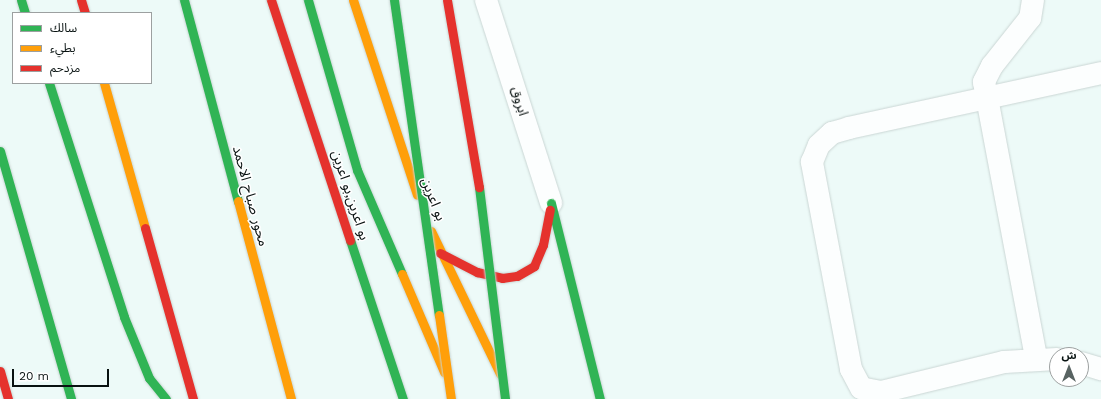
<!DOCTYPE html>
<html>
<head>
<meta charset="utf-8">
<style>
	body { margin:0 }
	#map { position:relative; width:1101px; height:399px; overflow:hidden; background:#edfaf8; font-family:"Work Sans","Noto Sans Arabic",sans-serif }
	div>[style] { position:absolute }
	.roads { filter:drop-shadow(0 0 1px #cad6d4) drop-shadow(0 0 1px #cad6d4) }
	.street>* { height:22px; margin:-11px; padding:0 11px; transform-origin:11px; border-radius:11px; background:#fcfefe }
	.fast>* { height:9px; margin:-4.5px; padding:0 4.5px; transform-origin:4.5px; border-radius:4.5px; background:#30b455 }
	.slow>* { height:9px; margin:-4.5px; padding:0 4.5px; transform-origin:4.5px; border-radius:4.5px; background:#ff9f0a }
	.jam>* { height:9px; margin:-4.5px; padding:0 4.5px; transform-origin:4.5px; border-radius:4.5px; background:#e5322d }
	.bridges { filter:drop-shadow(0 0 1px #cad6d4) drop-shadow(0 0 1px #cad6d4) }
	.fast-bridge>* { height:9px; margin:-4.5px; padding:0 4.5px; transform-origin:4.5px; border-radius:4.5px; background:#30b455 }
	.slow-bridge>* { height:9px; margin:-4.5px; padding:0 4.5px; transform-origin:4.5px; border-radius:4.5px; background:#ff9f0a }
	.jam-bridge>* { height:9px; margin:-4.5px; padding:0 4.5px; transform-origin:4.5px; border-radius:4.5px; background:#e5322d }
	span { translate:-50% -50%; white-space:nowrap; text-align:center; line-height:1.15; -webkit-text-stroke:3px #fff; paint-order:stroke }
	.street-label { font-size:14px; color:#081211 }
	.legend { position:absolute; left:12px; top:12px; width:140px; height:72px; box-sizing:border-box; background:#fff; border:1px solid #9ca0a0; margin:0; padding:5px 7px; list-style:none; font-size:12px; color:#081211 }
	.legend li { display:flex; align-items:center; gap:8px; height:20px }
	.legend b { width:20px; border:1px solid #9ca0a0 }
	.north { position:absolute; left:1049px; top:347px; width:40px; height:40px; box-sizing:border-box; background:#fff; border:1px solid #9ca0a0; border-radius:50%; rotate:0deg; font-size:11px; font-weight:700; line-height:16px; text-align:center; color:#081211 }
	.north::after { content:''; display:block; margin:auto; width:14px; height:18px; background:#586362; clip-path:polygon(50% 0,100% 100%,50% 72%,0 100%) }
	.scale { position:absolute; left:12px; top:369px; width:97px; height:18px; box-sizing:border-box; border:2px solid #081211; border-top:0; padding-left:5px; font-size:12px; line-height:14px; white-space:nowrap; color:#081211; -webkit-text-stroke:3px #fff; paint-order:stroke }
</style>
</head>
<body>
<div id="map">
	<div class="roads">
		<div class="street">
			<i style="left:486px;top:0;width:213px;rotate:72.2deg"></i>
			<i style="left:1033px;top:0;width:18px;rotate:99deg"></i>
			<i style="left:1030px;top:18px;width:61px;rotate:128.4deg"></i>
			<i style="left:992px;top:66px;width:18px;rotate:117deg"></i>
			<i style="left:984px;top:82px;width:281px;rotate:79.3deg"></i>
			<i style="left:1057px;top:359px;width:53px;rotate:176.8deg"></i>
			<i style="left:1004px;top:362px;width:127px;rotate:166.3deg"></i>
			<i style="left:881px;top:392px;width:20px;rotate:-169deg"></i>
			<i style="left:861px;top:388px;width:21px;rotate:-118deg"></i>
			<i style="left:851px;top:369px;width:211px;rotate:-100.7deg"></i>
			<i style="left:812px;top:162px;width:18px;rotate:-68deg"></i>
			<i style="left:819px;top:145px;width:18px;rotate:-43deg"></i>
			<i style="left:832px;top:133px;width:18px;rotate:-16deg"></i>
			<i style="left:849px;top:128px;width:258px;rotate:-12.3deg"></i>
			<i style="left:1081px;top:363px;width:21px;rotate:17deg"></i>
		</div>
		<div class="fast">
			<i style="left:21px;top:0;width:14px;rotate:73deg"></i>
			<i style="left:184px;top:0;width:208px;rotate:75deg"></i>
			<i style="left:308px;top:0;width:177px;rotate:73.9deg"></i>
			<i style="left:357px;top:170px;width:113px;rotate:66.6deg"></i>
			<i style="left:49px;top:83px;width:246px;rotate:72.2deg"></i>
			<i style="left:124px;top:317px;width:66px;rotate:67.7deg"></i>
			<i style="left:149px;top:378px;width:27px;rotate:51deg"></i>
			<i style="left:0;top:151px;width:258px;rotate:74deg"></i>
			<i style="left:551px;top:203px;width:202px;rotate:76deg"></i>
			<i style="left:350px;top:240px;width:168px;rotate:71.6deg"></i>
		</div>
		<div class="slow">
			<i style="left:353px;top:0;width:205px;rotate:71.8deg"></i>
			<i style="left:104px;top:83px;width:151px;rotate:74.2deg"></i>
			<i style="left:238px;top:201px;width:205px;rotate:75deg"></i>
			<i style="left:431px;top:231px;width:159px;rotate:64.2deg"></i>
			<i style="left:402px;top:274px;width:107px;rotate:66.8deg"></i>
		</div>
		<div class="jam">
			<i style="left:81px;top:0;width:14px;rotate:73deg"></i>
			<i style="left:271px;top:0;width:253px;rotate:71.8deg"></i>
			<i style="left:145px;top:228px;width:178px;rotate:74.3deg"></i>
			<i style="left:440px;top:253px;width:42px;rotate:27.2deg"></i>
			<i style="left:477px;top:272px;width:26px;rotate:13deg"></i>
			<i style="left:502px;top:278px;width:15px;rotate:-8deg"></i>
			<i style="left:517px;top:276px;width:20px;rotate:-30deg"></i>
			<i style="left:534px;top:266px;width:23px;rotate:-67deg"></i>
			<i style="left:543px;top:245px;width:36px;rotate:-79deg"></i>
			<i style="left:0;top:371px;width:29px;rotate:74deg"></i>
		</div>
	</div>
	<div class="bridges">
		<div class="fast-bridge">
			<i style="left:394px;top:0;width:318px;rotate:81.9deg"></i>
			<i style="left:479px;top:187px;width:214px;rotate:83deg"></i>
		</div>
		<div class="slow-bridge">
			<i style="left:439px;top:315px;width:85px;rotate:81.9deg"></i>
		</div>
		<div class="jam-bridge">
			<i style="left:447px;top:0;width:190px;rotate:80.3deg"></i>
		</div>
	</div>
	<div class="street-label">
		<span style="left:520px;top:101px;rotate:73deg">ابروق</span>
		<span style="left:351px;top:195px;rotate:72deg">بو اعرين,بو اعرين</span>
		<span style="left:251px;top:196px;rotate:75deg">محور صباح الاحمد</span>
		<span style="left:434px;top:199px;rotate:69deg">بو اعرين</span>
	</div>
	<ul class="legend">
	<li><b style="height:5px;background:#30b455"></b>سالك</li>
	<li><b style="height:5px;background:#ff9f0a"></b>بطيء</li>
	<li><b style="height:5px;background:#e5322d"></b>مزدحم</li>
	</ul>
	<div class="north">ش</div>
	<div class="scale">20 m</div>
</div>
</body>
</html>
